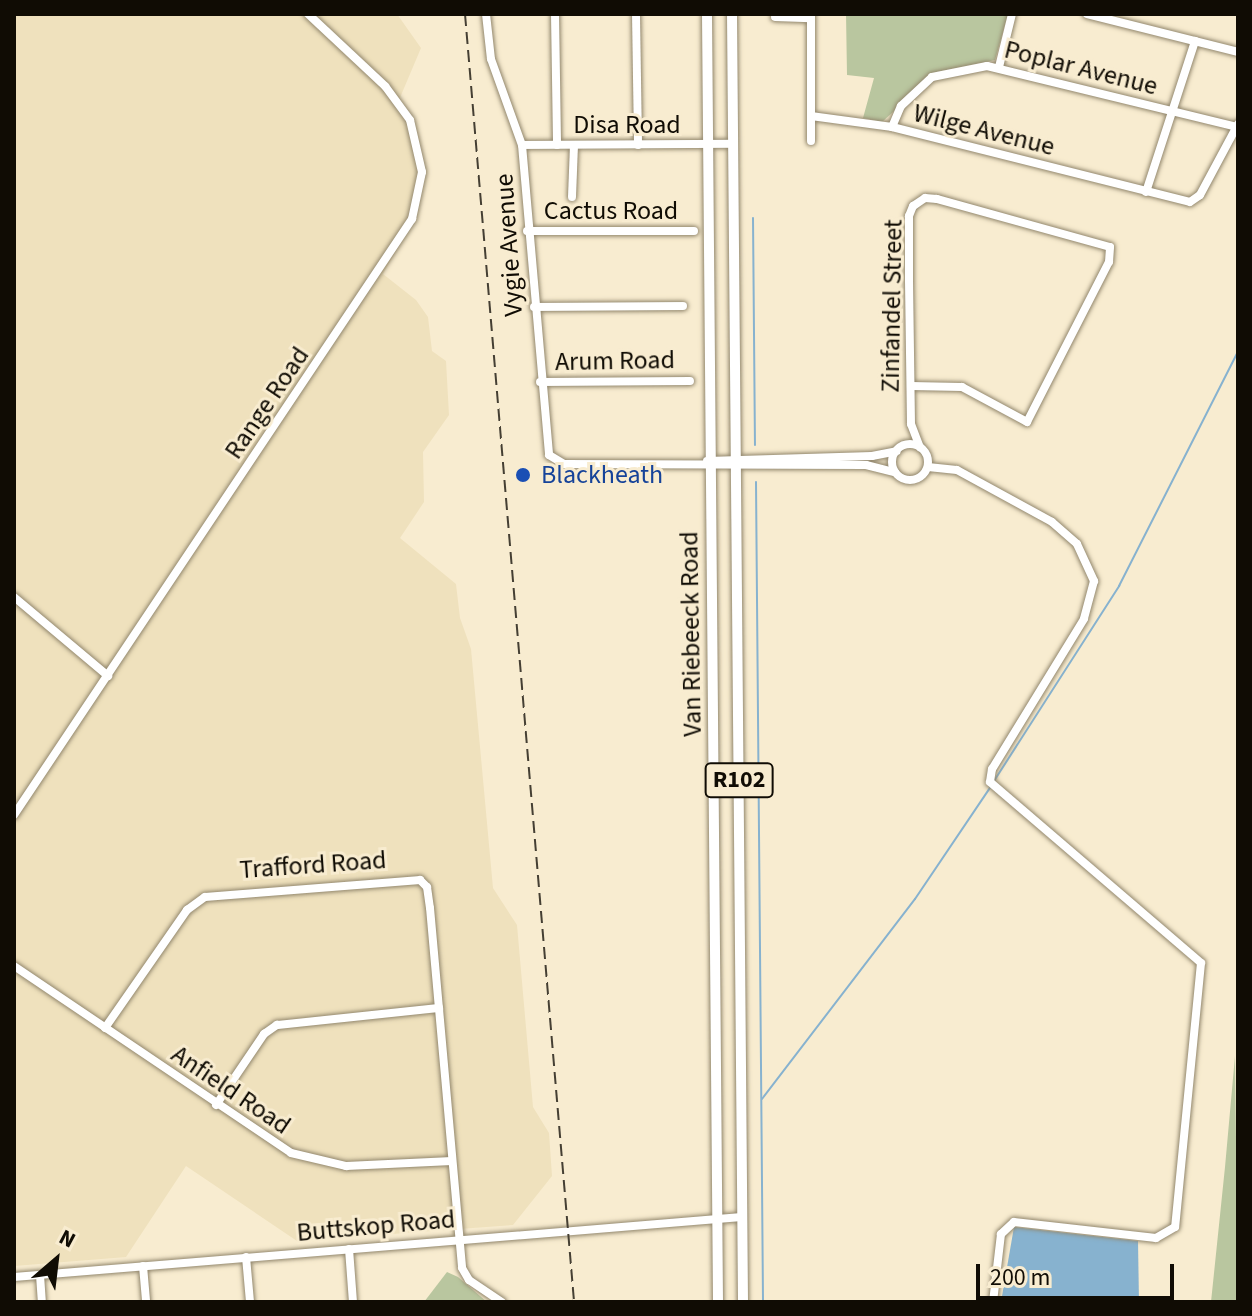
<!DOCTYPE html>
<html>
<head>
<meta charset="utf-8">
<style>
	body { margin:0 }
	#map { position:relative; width:1252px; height:1316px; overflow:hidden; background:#f8ecd0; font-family:"Source Sans 3",sans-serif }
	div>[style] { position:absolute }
	.built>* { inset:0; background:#efe1bd }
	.green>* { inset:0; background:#b9c69f }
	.water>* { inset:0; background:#87b2cf }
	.stream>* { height:2px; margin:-1px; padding:0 1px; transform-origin:1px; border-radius:1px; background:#87b2cf }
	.roads { filter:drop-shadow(0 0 2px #92876d) drop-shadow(0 0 2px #92876d) }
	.minor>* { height:8px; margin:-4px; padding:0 4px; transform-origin:4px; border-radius:4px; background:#fff }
	.minor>.ring { margin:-4px; padding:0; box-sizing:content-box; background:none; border:8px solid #fff; border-radius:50% }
	.major>* { height:10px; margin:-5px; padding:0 5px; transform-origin:5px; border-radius:5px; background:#fff }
	.rail>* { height:2px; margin-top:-1px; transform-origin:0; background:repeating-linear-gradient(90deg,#453f33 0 12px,transparent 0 18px) }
	.dots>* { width:22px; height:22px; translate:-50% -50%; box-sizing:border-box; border:4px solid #f8ecd0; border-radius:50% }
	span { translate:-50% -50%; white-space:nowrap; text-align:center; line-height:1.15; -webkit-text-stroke:6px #f8ecd0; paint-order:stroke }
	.shield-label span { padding:2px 6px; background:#f8ecd0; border:2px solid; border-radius:6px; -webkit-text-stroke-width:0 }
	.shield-label { font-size:24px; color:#100c04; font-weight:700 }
	.street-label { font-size:26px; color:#100c04 }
	.transit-label { font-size:26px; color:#164399 }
	.left { translate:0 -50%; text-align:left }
	.frame { position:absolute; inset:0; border:16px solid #100c04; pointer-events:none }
	.north { position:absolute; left:16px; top:1220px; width:80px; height:80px; -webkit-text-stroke:6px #f8ecd0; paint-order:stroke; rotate:28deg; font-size:22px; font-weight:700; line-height:32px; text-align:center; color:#100c04 }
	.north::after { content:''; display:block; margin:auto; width:28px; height:36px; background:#100c04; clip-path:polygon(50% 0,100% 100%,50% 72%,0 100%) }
	.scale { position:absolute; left:976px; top:1264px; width:198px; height:36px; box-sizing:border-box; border:4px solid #100c04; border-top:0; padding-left:10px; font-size:24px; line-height:28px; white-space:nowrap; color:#100c04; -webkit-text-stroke:6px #f8ecd0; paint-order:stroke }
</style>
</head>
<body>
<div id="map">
	<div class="built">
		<i style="clip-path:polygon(14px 14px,397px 14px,421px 48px,399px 100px,421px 156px,409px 228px,383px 274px,416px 300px,428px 317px,432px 351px,446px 361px,449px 415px,423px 452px,424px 502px,400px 538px,456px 584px,460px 618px,471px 649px,493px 888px,517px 925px,533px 1107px,549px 1133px,552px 1176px,513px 1225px,297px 1241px,186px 1166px,126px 1257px,14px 1266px)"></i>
	</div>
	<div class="green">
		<i style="clip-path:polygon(846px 14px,1008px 14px,995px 60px,937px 72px,882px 122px,863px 118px,874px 78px,847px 75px)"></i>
		<i style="clip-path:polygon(1235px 1056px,1238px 1302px,1211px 1302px,1225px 1167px)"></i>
		<i style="clip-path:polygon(447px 1272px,458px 1277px,487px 1302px,424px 1302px)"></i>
	</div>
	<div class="water">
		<i style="clip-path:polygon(1014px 1227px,1138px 1241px,1139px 1302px,1001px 1302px)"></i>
	</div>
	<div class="stream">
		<i style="left:753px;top:218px;width:227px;rotate:89.5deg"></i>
		<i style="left:756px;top:482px;width:820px;rotate:89.51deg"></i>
		<i style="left:994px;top:781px;width:232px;rotate:-57.3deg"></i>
		<i style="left:1119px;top:586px;width:263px;rotate:-63.1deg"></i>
		<i style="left:762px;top:1099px;width:252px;rotate:-52.6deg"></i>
		<i style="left:915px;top:899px;width:134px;rotate:-56deg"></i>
	</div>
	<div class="roads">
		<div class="minor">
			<i style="left:486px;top:14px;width:45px;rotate:83.7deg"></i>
			<i style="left:491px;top:59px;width:91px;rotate:70.2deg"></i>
			<i style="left:522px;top:145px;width:311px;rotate:85deg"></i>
			<i style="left:549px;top:455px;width:17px;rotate:31deg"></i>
			<i style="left:564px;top:464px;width:302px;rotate:0.2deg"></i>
			<i style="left:866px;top:465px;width:30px;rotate:14deg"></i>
			<i style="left:555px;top:14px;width:131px;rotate:89.1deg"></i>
			<i style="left:636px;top:14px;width:131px;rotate:89.1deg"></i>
			<i style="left:811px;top:14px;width:127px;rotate:90deg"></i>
			<i style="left:1087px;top:14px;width:156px;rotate:14.1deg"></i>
			<i style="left:775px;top:17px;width:36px;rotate:2deg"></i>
			<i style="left:999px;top:67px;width:55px;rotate:-76.2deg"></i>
			<i style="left:811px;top:116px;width:82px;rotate:7.7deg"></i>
			<i style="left:892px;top:127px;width:307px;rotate:14.1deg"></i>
			<i style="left:1190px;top:202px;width:12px;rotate:-35deg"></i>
			<i style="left:1200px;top:195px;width:81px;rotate:-61.8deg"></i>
			<i style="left:892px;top:127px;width:23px;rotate:-67deg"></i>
			<i style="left:901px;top:106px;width:42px;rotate:-43.1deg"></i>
			<i style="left:932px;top:77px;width:56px;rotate:-11.3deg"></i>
			<i style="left:987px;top:66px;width:257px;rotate:13.7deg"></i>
			<i style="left:522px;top:145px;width:211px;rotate:-0.3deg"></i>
			<i style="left:1146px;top:192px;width:159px;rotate:-72deg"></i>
			<i style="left:572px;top:197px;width:52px;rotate:-87.8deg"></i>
			<i style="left:527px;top:231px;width:167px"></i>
			<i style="left:534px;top:307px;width:149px;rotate:-0.4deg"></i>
			<i style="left:540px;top:382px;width:150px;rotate:-0.4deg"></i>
			<i style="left:911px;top:386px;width:51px;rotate:1.1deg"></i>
			<i style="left:962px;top:387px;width:74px;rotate:28.3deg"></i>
			<i style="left:1027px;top:422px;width:180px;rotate:-62.9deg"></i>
			<i style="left:1109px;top:262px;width:15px;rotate:-86deg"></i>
			<i style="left:1110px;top:247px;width:180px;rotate:-164.5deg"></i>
			<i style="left:937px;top:199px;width:12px;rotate:-175deg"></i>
			<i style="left:925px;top:198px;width:14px;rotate:146deg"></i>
			<i style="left:913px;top:206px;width:11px;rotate:112deg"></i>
			<i style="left:909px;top:216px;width:65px;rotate:90deg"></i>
			<i style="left:909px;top:281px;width:143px;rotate:89.2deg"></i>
			<i style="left:911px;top:424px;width:25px;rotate:69deg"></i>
			<i class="ring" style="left:892px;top:444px;width:28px;height:28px"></i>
			<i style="left:707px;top:461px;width:165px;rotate:-1.7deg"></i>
			<i style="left:872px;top:456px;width:25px;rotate:-11deg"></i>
			<i style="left:928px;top:467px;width:29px;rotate:6deg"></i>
			<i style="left:957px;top:470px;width:108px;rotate:28.7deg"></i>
			<i style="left:1052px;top:522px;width:33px;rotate:41deg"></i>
			<i style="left:1077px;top:544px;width:41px;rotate:65.3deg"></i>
			<i style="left:1094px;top:581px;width:39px;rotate:105deg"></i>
			<i style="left:1084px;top:619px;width:176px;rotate:121.5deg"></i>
			<i style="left:992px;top:769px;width:13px;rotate:99deg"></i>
			<i style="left:990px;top:782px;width:278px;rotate:40.6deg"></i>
			<i style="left:1201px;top:963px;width:265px;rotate:95.6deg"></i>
			<i style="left:1175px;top:1227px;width:22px;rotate:150deg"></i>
			<i style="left:1156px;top:1238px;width:143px;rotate:-173.6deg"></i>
			<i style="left:1014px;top:1222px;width:18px;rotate:137deg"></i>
			<i style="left:1001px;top:1234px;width:68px;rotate:96.7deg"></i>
			<i style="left:14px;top:597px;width:123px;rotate:40deg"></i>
			<i style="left:14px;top:815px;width:717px;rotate:-56.27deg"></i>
			<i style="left:412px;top:219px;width:48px;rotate:-78deg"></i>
			<i style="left:422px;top:172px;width:53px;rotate:-103deg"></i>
			<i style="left:410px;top:120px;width:42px;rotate:-126.3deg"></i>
			<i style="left:385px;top:86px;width:105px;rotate:-136.9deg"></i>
			<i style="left:14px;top:966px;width:334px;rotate:34deg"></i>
			<i style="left:291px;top:1153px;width:57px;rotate:13.3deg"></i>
			<i style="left:346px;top:1166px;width:106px;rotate:-2.7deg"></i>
			<i style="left:105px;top:1028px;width:144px;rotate:-55.2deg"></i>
			<i style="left:187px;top:910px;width:22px;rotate:-36deg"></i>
			<i style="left:205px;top:897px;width:216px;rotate:-4.5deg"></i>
			<i style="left:420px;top:880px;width:10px;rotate:45deg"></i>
			<i style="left:427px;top:887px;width:21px;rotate:82deg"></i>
			<i style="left:430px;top:908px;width:361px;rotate:84.9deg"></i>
			<i style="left:462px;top:1268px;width:14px;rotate:60deg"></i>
			<i style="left:469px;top:1280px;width:40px;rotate:34deg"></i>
			<i style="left:216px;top:1105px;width:86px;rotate:-55.9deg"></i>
			<i style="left:264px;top:1034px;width:16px;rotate:-35deg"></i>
			<i style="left:277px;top:1025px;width:163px;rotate:-6deg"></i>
			<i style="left:349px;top:1249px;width:53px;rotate:85.7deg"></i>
			<i style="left:246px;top:1257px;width:45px;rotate:84.9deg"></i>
			<i style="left:143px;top:1266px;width:36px;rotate:85deg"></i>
			<i style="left:40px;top:1275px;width:27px;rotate:86deg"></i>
			<i style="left:14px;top:1277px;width:730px;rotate:-4.71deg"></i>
		</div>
		<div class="major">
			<i style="left:707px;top:14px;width:1288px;rotate:89.51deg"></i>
			<i style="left:732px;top:14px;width:1288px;rotate:89.51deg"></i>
		</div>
	</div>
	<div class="rail">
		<i style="left:465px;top:14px;width:1293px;rotate:85.16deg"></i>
	</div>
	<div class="dots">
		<i style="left:523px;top:475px;background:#1a4fb4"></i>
	</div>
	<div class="shield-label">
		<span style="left:739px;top:780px">R102</span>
	</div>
	<div class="street-label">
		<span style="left:1081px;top:68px;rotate:14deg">Poplar Avenue</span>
		<span style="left:627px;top:125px">Disa Road</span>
		<span style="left:984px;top:130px;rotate:14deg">Wilge Avenue</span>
		<span style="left:611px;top:211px">Cactus Road</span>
		<span style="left:509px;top:245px;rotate:-94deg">Vygie Avenue</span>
		<span style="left:892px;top:306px;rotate:-89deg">Zinfandel Street</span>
		<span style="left:615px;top:361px;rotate:-1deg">Arum Road</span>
		<span style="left:267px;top:403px;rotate:-56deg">Range Road</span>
		<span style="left:691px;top:634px;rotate:-91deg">Van Riebeeck Road</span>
		<span style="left:313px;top:865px;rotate:-4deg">Trafford Road</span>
		<span style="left:231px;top:1090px;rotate:34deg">Anfield Road</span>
		<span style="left:376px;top:1226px;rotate:-5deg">Buttskop Road</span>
	</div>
	<div class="transit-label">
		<span class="left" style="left:541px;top:475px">Blackheath</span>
	</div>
	<div class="frame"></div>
	<div class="north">N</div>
	<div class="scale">200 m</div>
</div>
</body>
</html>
